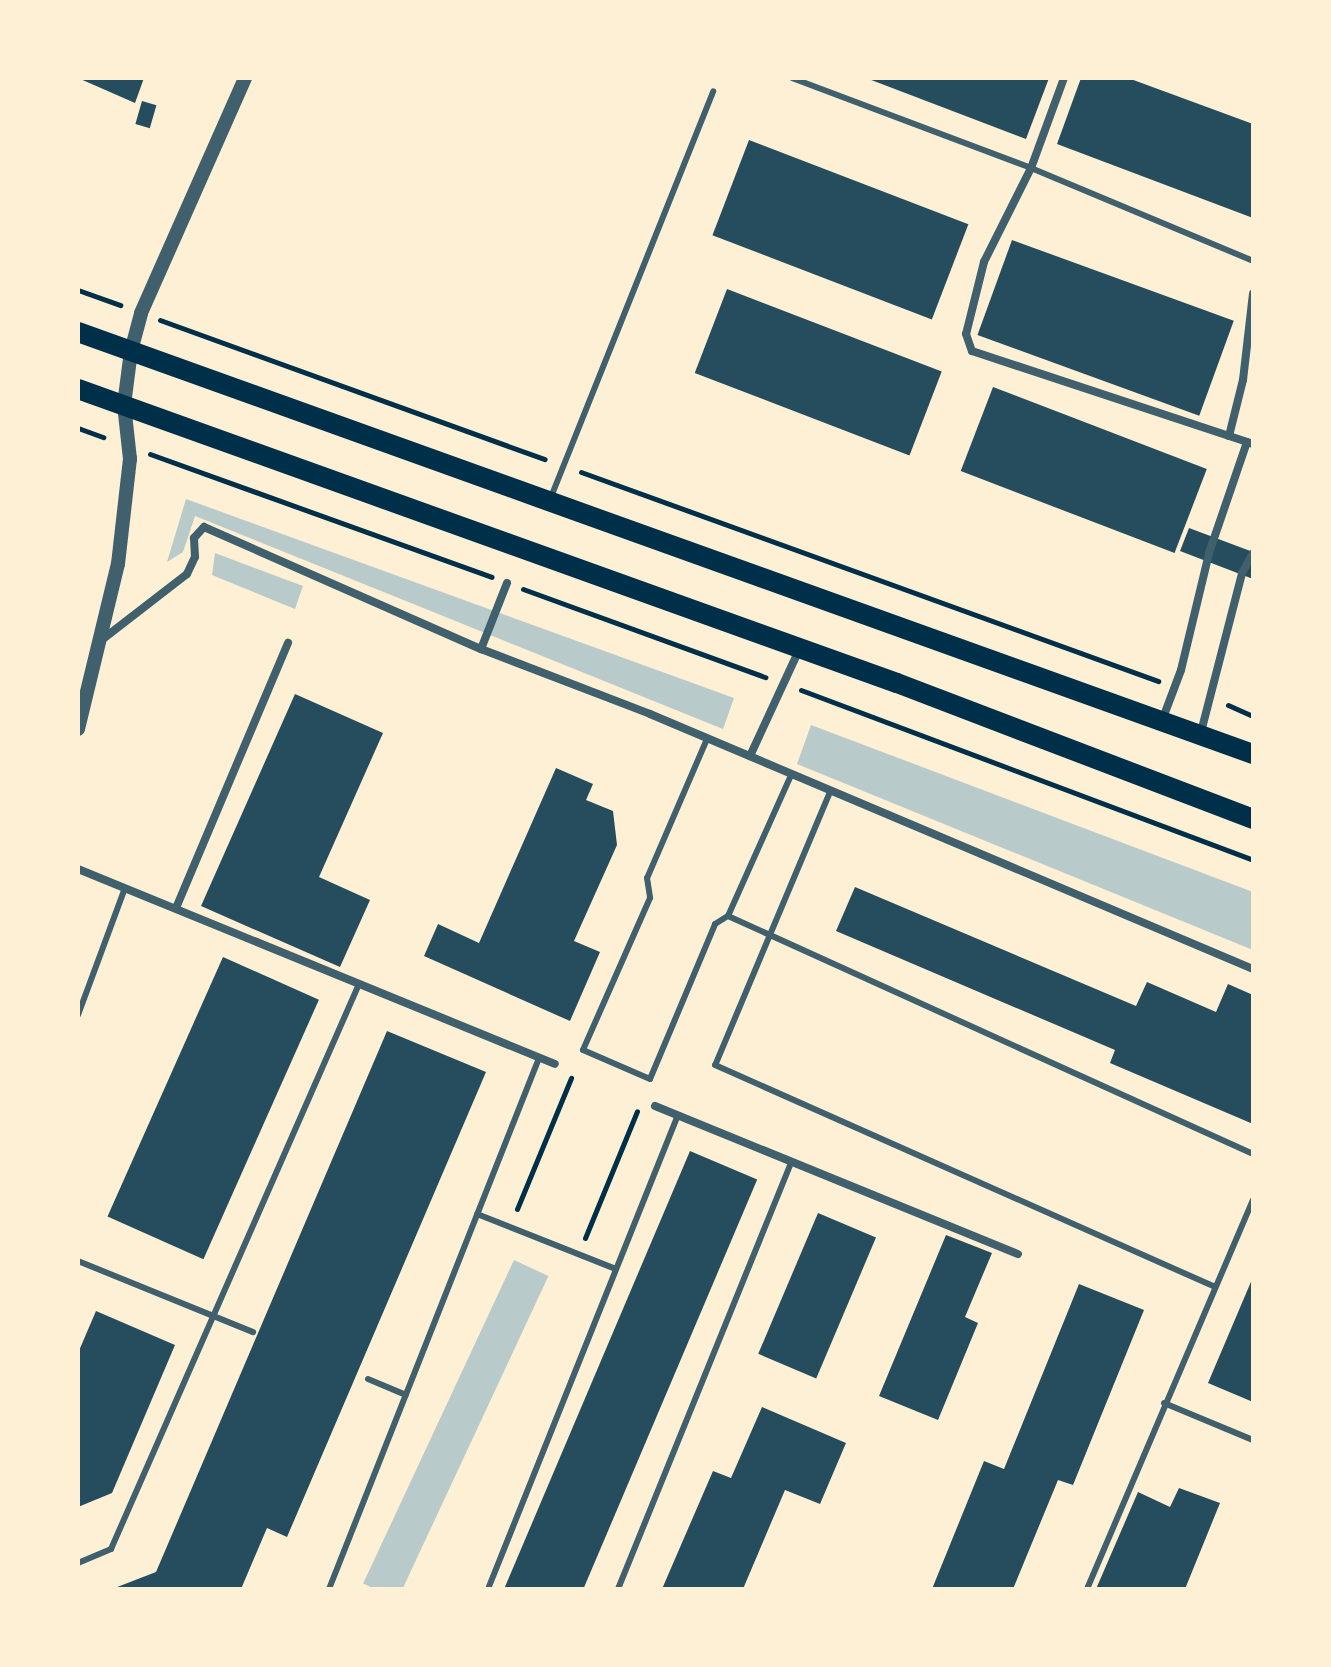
<!DOCTYPE html>
<html>
<head>
<meta charset="utf-8">
<style>
	body { margin:0 }
	#map { position:relative; width:1331px; height:1667px; overflow:hidden; background:#fdf0d5; font-family:Helvetica,sans-serif }
	div>[style] { position:absolute }
	.green>* { inset:0; background:#b9caca; transform-origin:0 0 }
	.building>* { inset:0; background:#264d5e; transform-origin:0 0 }
	.path>* { height:5px; margin:-2.5px; padding:0 2.5px; transform-origin:2.5px; border-radius:2.5px; background:#003049 }
	.service>* { height:6px; margin:-3px; padding:0 3px; transform-origin:3px; border-radius:3px; background:#3f606c }
	.minor>* { height:8px; margin:-4px; padding:0 4px; transform-origin:4px; border-radius:4px; background:#3f606c }
	.tertiary>* { height:14px; margin:-7px; padding:0 7px; transform-origin:7px; border-radius:7px; background:#3f606c }
	.primary>* { height:20px; margin:-10px; padding:0 10px; transform-origin:10px; border-radius:10px; background:#003049 }
	span { translate:-50% -50%; white-space:nowrap; text-align:center; line-height:1.15; -webkit-text-stroke:8px #fdf0d5; paint-order:stroke }
	.frame { position:absolute; inset:0; border:80px solid #fdf0d5; pointer-events:none }
</style>
</head>
<body>
<div id="map">
	<div class="green">
		<i style="clip-path:polygon(186px 499px,734px 698px,723px 729px,195px 516px,183px 552px,167px 562px)"></i>
		<i style="clip-path:polygon(215px 553px,303px 586px,295px 609px,212px 575px)"></i>
		<i style="clip-path:polygon(811px 725px,1253px 892px,1253px 950px,797px 764px)"></i>
		<i style="left:514px;top:1260px;width:38px;height:357px;rotate:25deg"></i>
	</div>
	<div class="building">
		<i style="clip-path:polygon(78px 78px,144px 78px,135px 103px)"></i>
		<i style="clip-path:polygon(866px 78px,1049px 78px,1026px 139px)"></i>
		<i style="clip-path:polygon(1081px 78px,1128px 78px,1253px 124px,1253px 218px,1057px 144px)"></i>
		<i style="left:142px;top:101px;width:15px;height:24px;rotate:16deg"></i>
		<i style="left:749px;top:140px;width:235px;height:102px;rotate:21deg"></i>
		<i style="left:1012px;top:240px;width:236px;height:101px;rotate:20deg"></i>
		<i style="left:727px;top:289px;width:230px;height:90px;rotate:21deg"></i>
		<i style="left:993px;top:387px;width:229px;height:90px;rotate:21deg"></i>
		<i style="clip-path:polygon(1189px 528px,1253px 552px,1253px 579px,1180px 551px)"></i>
		<i style="clip-path:polygon(295px 694px,383px 733px,319px 877px,370px 900px,340px 967px,201px 906px)"></i>
		<i style="clip-path:polygon(556px 768px,593px 784px,586px 800px,613px 811px,617px 845px,574px 941px,600px 952px,570px 1021px,424px 956px,438px 924px,479px 943px)"></i>
		<i style="clip-path:polygon(855px 887px,1136px 1006px,1147px 982px,1216px 1012px,1228px 984px,1253px 995px,1253px 1124px,1110px 1063px,1115px 1050px,836px 931px)"></i>
		<i style="left:223px;top:957px;width:105px;height:284px;rotate:24deg"></i>
		<i style="clip-path:polygon(387px 1031px,486px 1072px,287px 1537px,267px 1528px,241px 1589px,112px 1589px,156px 1572px)"></i>
		<i style="left:690px;top:1151px;width:73px;height:474px;rotate:23deg"></i>
		<i style="left:818px;top:1213px;width:63px;height:153px;rotate:23deg"></i>
		<i style="clip-path:polygon(946px 1235px,992px 1253px,965px 1317px,978px 1323px,938px 1420px,879px 1396px)"></i>
		<i style="clip-path:polygon(1253px 1277px,1253px 1402px,1208px 1383px)"></i>
		<i style="clip-path:polygon(1079px 1284px,1144px 1310px,1073px 1485px,1058px 1480px,1013px 1589px,932px 1589px,984px 1461px,1004px 1469px)"></i>
		<i style="clip-path:polygon(96px 1311px,175px 1345px,112px 1493px,78px 1507px,78px 1353px)"></i>
		<i style="clip-path:polygon(762px 1407px,846px 1443px,820px 1504px,785px 1490px,743px 1589px,662px 1589px,713px 1471px,731px 1478px)"></i>
		<i style="clip-path:polygon(1179px 1488px,1220px 1503px,1185px 1589px,1096px 1589px,1138px 1492px,1170px 1507px)"></i>
	</div>
	<div class="path">
		<i style="left:78px;top:290px;width:45px;rotate:19.7deg"></i>
		<i style="left:160px;top:320px;width:409px;rotate:19.9deg"></i>
		<i style="left:78px;top:428px;width:27px;rotate:20deg"></i>
		<i style="left:150px;top:454px;width:363px;rotate:19.8deg"></i>
		<i style="left:581px;top:472px;width:614px;rotate:19.91deg"></i>
		<i style="left:523px;top:589px;width:258px;rotate:20deg"></i>
		<i style="left:801px;top:690px;width:483px;rotate:20.6deg"></i>
		<i style="left:1228px;top:705px;width:27px;rotate:24deg"></i>
		<i style="left:517px;top:1209px;width:142px;rotate:-67.6deg"></i>
		<i style="left:585px;top:1238px;width:137px;rotate:-67.7deg"></i>
	</div>
	<div class="service">
		<i style="left:792px;top:78px;width:255px;rotate:20.6deg"></i>
		<i style="left:1031px;top:168px;width:241px;rotate:22.7deg"></i>
		<i style="left:551px;top:497px;width:437px;rotate:-68.2deg"></i>
		<i style="left:707px;top:739px;width:151px;rotate:113.3deg"></i>
		<i style="left:647px;top:878px;width:20px;rotate:81deg"></i>
		<i style="left:650px;top:898px;width:166px;rotate:113.8deg"></i>
		<i style="left:583px;top:1050px;width:73px;rotate:23.4deg"></i>
		<i style="left:650px;top:1079px;width:168px;rotate:-67.2deg"></i>
		<i style="left:715px;top:924px;width:15px;rotate:-32deg"></i>
		<i style="left:728px;top:916px;width:154px;rotate:-65.9deg"></i>
		<i style="left:830px;top:792px;width:296px;rotate:112.8deg"></i>
		<i style="left:715px;top:1065px;width:545px;rotate:23.93deg"></i>
		<i style="left:728px;top:916px;width:576px;rotate:24.39deg"></i>
		<i style="left:78px;top:1015px;width:135px;rotate:-69.7deg"></i>
		<i style="left:477px;top:1214px;width:149px;rotate:21.6deg"></i>
		<i style="left:78px;top:1261px;width:189px;rotate:22.1deg"></i>
		<i style="left:368px;top:1379px;width:41px;rotate:22.8deg"></i>
		<i style="left:1164px;top:1403px;width:96px;rotate:22.6deg"></i>
		<i style="left:78px;top:1563px;width:36px;rotate:-23deg"></i>
		<i style="left:111px;top:1549px;width:617px;rotate:-66.3deg"></i>
		<i style="left:329px;top:1589px;width:571px;rotate:-68.42deg"></i>
		<i style="left:488px;top:1589px;width:511px;rotate:-68.16deg"></i>
		<i style="left:618px;top:1589px;width:462px;rotate:-67.9deg"></i>
		<i style="left:1087px;top:1589px;width:423px;rotate:-66.9deg"></i>
	</div>
	<div class="minor">
		<i style="left:1064px;top:78px;width:96px;rotate:110.1deg"></i>
		<i style="left:1031px;top:168px;width:105px;rotate:116.6deg"></i>
		<i style="left:984px;top:262px;width:74px;rotate:104deg"></i>
		<i style="left:966px;top:334px;width:18px;rotate:71deg"></i>
		<i style="left:972px;top:351px;width:290px;rotate:18.3deg"></i>
		<i style="left:1229px;top:436px;width:58px;rotate:-76deg"></i>
		<i style="left:1243px;top:380px;width:87px;rotate:-83.4deg"></i>
		<i style="left:99px;top:642px;width:111px;rotate:-37.7deg"></i>
		<i style="left:187px;top:574px;width:19px;rotate:-65deg"></i>
		<i style="left:195px;top:557px;width:19px;rotate:-93deg"></i>
		<i style="left:194px;top:538px;width:15px;rotate:-48deg"></i>
		<i style="left:204px;top:527px;width:303px;rotate:23.8deg"></i>
		<i style="left:481px;top:649px;width:181px;rotate:21deg"></i>
		<i style="left:650px;top:714px;width:655px;rotate:22.92deg"></i>
		<i style="left:481px;top:649px;width:71px;rotate:-68.5deg"></i>
		<i style="left:1163px;top:718px;width:51px;rotate:-69.4deg"></i>
		<i style="left:1181px;top:670px;width:120px;rotate:-76.5deg"></i>
		<i style="left:1209px;top:553px;width:117px;rotate:-71.1deg"></i>
		<i style="left:1247px;top:442px;width:6px;rotate:18deg"></i>
		<i style="left:1201px;top:732px;width:164px;rotate:-75.5deg"></i>
		<i style="left:1242px;top:573px;width:23px;rotate:-61deg"></i>
		<i style="left:750px;top:756px;width:119px;rotate:-65.2deg"></i>
		<i style="left:78px;top:869px;width:515px;rotate:22.23deg"></i>
		<i style="left:176px;top:908px;width:288px;rotate:-67.1deg"></i>
		<i style="left:655px;top:1106px;width:392px;rotate:22.2deg"></i>
	</div>
	<div class="tertiary">
		<i style="left:78px;top:729px;width:170px;rotate:-76.4deg"></i>
		<i style="left:118px;top:564px;width:106px;rotate:-83.5deg"></i>
		<i style="left:130px;top:459px;width:54px;rotate:-96.3deg"></i>
		<i style="left:124px;top:405px;width:54px;rotate:-82.6deg"></i>
		<i style="left:131px;top:351px;width:39px;rotate:-75deg"></i>
		<i style="left:141px;top:313px;width:257px;rotate:-66.1deg"></i>
	</div>
	<div class="primary">
		<i style="left:78px;top:332px;width:1248px;rotate:19.76deg"></i>
		<i style="left:78px;top:389px;width:870px;rotate:19.75deg"></i>
		<i style="left:897px;top:683px;width:381px;rotate:20.9deg"></i>
	</div>
	<div class="frame"></div>
</div>
</body>
</html>
